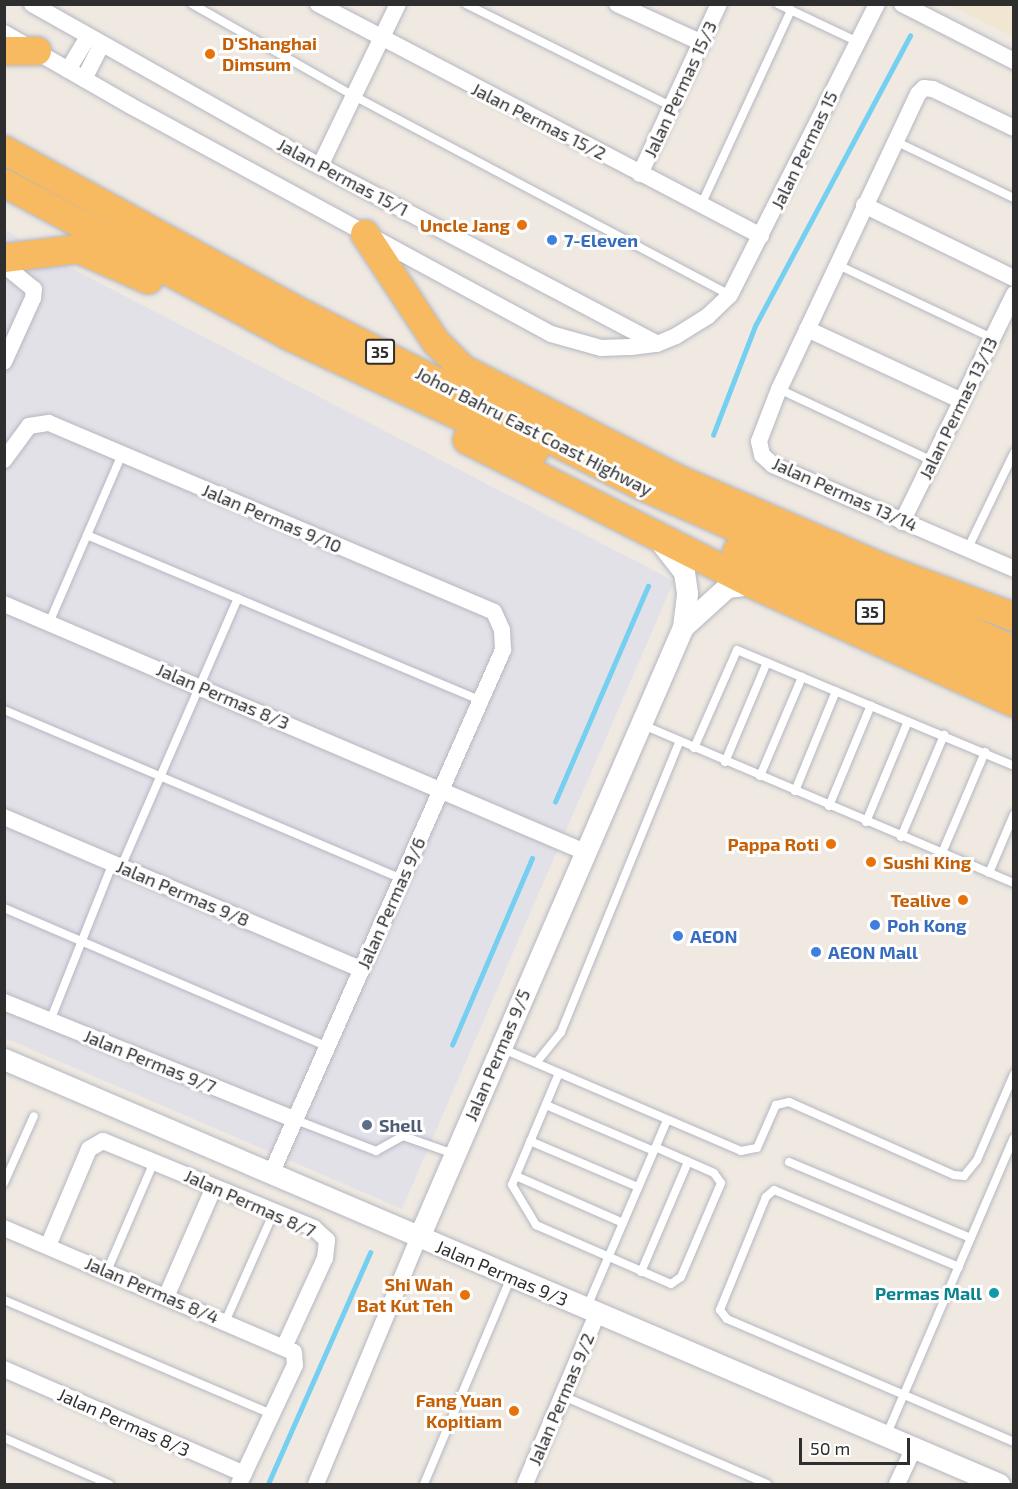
<!DOCTYPE html>
<html>
<head>
<meta charset="utf-8">
<style>
	body { margin:0 }
	#map { position:relative; width:1018px; height:1489px; overflow:hidden; background:#efe9e1; font-family:"Exo 2",sans-serif }
	div>[style] { position:absolute }
	.industrial>* { inset:0; background:#e3e1e8 }
	.education>* { inset:0; background:#f0e6d1 }
	.stream>* { height:4.5px; margin:-2.25px; padding:0 2.25px; transform-origin:2.25px; border-radius:2.25px; background:#75cff0 }
	.roads { filter:drop-shadow(0 0 2px #b4b7c1) drop-shadow(0 0 2px #b4b7c1) }
	.service>* { height:8px; margin:-4px; padding:0 4px; transform-origin:4px; border-radius:4px; background:#fff }
	.minor>* { height:16px; margin:-8px; padding:0 8px; transform-origin:8px; border-radius:8px; background:#fff }
	.tertiary>* { height:21px; margin:-10.5px; padding:0 10.5px; transform-origin:10.5px; border-radius:10.5px; background:#fff }
	.trunk>* { height:28px; margin:-14px; padding:0 14px; transform-origin:14px; border-radius:14px; background:#f8ba60 }
	.dots>* { width:16px; height:16px; translate:-50% -50%; box-sizing:border-box; border:3px solid #fff; border-radius:50% }
	span { translate:-50% -50%; white-space:nowrap; text-align:center; line-height:1.15; -webkit-text-stroke:6px #fff; paint-order:stroke }
	.shield-label span { padding:2px 4px; background:#fff; border:2px solid; border-radius:4px; -webkit-text-stroke-width:0 }
	.shield-label { font-size:16px; color:#2e2e2e; font-weight:700 }
	.food-label { font-size:18px; color:#c56008; font-weight:700 }
	.left { translate:0 -50%; text-align:left }
	.right { translate:-100% -50%; text-align:right }
	.street-label { font-size:18px; color:#2e2e2e }
	.shop-label { font-size:18px; color:#366cbe; font-weight:700 }
	.service-label { font-size:18px; color:#4e5e75; font-weight:700 }
	.culture-label { font-size:18px; color:#0d838f; font-weight:700 }
	.frame { position:absolute; inset:0; border:6px solid #2e2e2e; pointer-events:none }
	.scale { position:absolute; left:799px; top:1438px; width:111px; height:27px; box-sizing:border-box; border:3px solid #2e2e2e; border-top:0; padding-left:8px; font-size:18px; line-height:21px; white-space:nowrap; color:#2e2e2e; -webkit-text-stroke:4px #fff; paint-order:stroke }
</style>
</head>
<body>
<div id="map">
	<div class="industrial">
		<i style="clip-path:polygon(4px 229px,40px 252px,674px 581px,402px 1209px,5px 1038px)"></i>
	</div>
	<div class="education">
		<i style="clip-path:polygon(950px 5px,1013px 5px,1013px 36px)"></i>
	</div>
	<div class="stream">
		<i style="left:713px;top:435px;width:117px;rotate:-68.9deg"></i>
		<i style="left:755px;top:326px;width:329px;rotate:-61.9deg"></i>
		<i style="left:555px;top:802px;width:235px;rotate:-66.7deg"></i>
		<i style="left:452px;top:1045px;width:203px;rotate:-66.8deg"></i>
		<i style="left:268px;top:1484px;width:253px;rotate:-66.2deg"></i>
	</div>
	<div class="roads">
		<div class="service">
			<i style="left:192px;top:4px;width:186px;rotate:29.6deg"></i>
			<i style="left:354px;top:96px;width:425px;rotate:27.9deg"></i>
			<i style="left:466px;top:4px;width:231px;rotate:26.5deg"></i>
			<i style="left:778px;top:4px;width:89px;rotate:25.4deg"></i>
			<i style="left:895px;top:141px;width:132px;rotate:25.6deg"></i>
			<i style="left:701px;top:205px;width:215px;rotate:-65.2deg"></i>
			<i style="left:836px;top:264px;width:173px;rotate:25.4deg"></i>
			<i style="left:779px;top:389px;width:170px;rotate:25.1deg"></i>
			<i style="left:87px;top:535px;width:426px;rotate:22.8deg"></i>
			<i style="left:968px;top:548px;width:106px;rotate:-64.2deg"></i>
			<i style="left:49px;top:623px;width:184px;rotate:-66.6deg"></i>
			<i style="left:4px;top:710px;width:432px;rotate:23deg"></i>
			<i style="left:643px;top:725px;width:403px;rotate:23.1deg"></i>
			<i style="left:694px;top:748px;width:107px;rotate:-66.3deg"></i>
			<i style="left:737px;top:650px;width:300px;rotate:22.7deg"></i>
			<i style="left:725px;top:762px;width:108px;rotate:-67.2deg"></i>
			<i style="left:760px;top:776px;width:108px;rotate:-67deg"></i>
			<i style="left:795px;top:791px;width:108px;rotate:-67.7deg"></i>
			<i style="left:829px;top:806px;width:109px;rotate:-67.4deg"></i>
			<i style="left:866px;top:822px;width:109px;rotate:-67.4deg"></i>
			<i style="left:901px;top:837px;width:111px;rotate:-67.1deg"></i>
			<i style="left:942px;top:853px;width:110px;rotate:-66.9deg"></i>
			<i style="left:121px;top:867px;width:293px;rotate:-66.5deg"></i>
			<i style="left:989px;top:873px;width:64px;rotate:-67deg"></i>
			<i style="left:4px;top:908px;width:353px;rotate:23.2deg"></i>
			<i style="left:50px;top:1021px;width:170px;rotate:-68.3deg"></i>
			<i style="left:501px;top:1048px;width:261px;rotate:23.2deg"></i>
			<i style="left:741px;top:1151px;width:16px;rotate:-11deg"></i>
			<i style="left:757px;top:1148px;width:47px;rotate:-66.2deg"></i>
			<i style="left:776px;top:1105px;width:13px;rotate:-13deg"></i>
			<i style="left:789px;top:1102px;width:180px;rotate:23.9deg"></i>
			<i style="left:954px;top:1175px;width:10px;rotate:6deg"></i>
			<i style="left:964px;top:1176px;width:21px;rotate:-51deg"></i>
			<i style="left:977px;top:1160px;width:94px;rotate:-66.7deg"></i>
			<i style="left:536px;top:1063px;width:40px;rotate:-51deg"></i>
			<i style="left:561px;top:1032px;width:314px;rotate:-67.8deg"></i>
			<i style="left:559px;top:1073px;width:121px;rotate:112.8deg"></i>
			<i style="left:512px;top:1185px;width:47px;rotate:59deg"></i>
			<i style="left:536px;top:1225px;width:147px;rotate:23.6deg"></i>
			<i style="left:671px;top:1284px;width:12px;rotate:-35deg"></i>
			<i style="left:681px;top:1277px;width:102px;rotate:-66.9deg"></i>
			<i style="left:721px;top:1183px;width:12px;rotate:-125deg"></i>
			<i style="left:714px;top:1173px;width:64px;rotate:-156.2deg"></i>
			<i style="left:546px;top:1105px;width:117px;rotate:23.1deg"></i>
			<i style="left:296px;top:1120px;width:86px;rotate:21.2deg"></i>
			<i style="left:376px;top:1151px;width:31px;rotate:-29deg"></i>
			<i style="left:403px;top:1136px;width:54px;rotate:19.4deg"></i>
			<i style="left:530px;top:1141px;width:117px;rotate:23.1deg"></i>
			<i style="left:789px;top:1162px;width:197px;rotate:22.7deg"></i>
			<i style="left:516px;top:1176px;width:117px;rotate:23.7deg"></i>
			<i style="left:4px;top:1183px;width:73px;rotate:-65.9deg"></i>
			<i style="left:959px;top:1267px;width:200px;rotate:-157.4deg"></i>
			<i style="left:774px;top:1190px;width:11px;rotate:139deg"></i>
			<i style="left:766px;top:1197px;width:122px;rotate:112.2deg"></i>
			<i style="left:720px;top:1310px;width:11px;rotate:52deg"></i>
			<i style="left:727px;top:1319px;width:312px;rotate:23.2deg"></i>
			<i style="left:107px;top:1271px;width:119px;rotate:-66.7deg"></i>
			<i style="left:641px;top:1272px;width:120px;rotate:-66.9deg"></i>
			<i style="left:4px;top:1300px;width:293px;rotate:23.1deg"></i>
			<i style="left:587px;top:1307px;width:203px;rotate:-66.8deg"></i>
			<i style="left:225px;top:1322px;width:120px;rotate:-66deg"></i>
			<i style="left:563px;top:1396px;width:222px;rotate:23.3deg"></i>
			<i style="left:886px;top:1436px;width:324px;rotate:-66.8deg"></i>
			<i style="left:4px;top:1438px;width:115px;rotate:23.7deg"></i>
			<i style="left:424px;top:1484px;width:225px;rotate:-67.2deg"></i>
		</div>
		<div class="minor">
			<i style="left:32px;top:4px;width:330px;rotate:29.4deg"></i>
			<i style="left:320px;top:166px;width:381px;rotate:27.8deg"></i>
			<i style="left:318px;top:4px;width:500px;rotate:27.64deg"></i>
			<i style="left:617px;top:4px;width:94px;rotate:24.6deg"></i>
			<i style="left:902px;top:4px;width:126px;rotate:27deg"></i>
			<i style="left:4px;top:33px;width:146px;rotate:29.9deg"></i>
			<i style="left:131px;top:106px;width:478px;rotate:28.5deg"></i>
			<i style="left:551px;top:334px;width:52px;rotate:15.6deg"></i>
			<i style="left:601px;top:348px;width:30px;rotate:-2deg"></i>
			<i style="left:631px;top:347px;width:26px;rotate:-7deg"></i>
			<i style="left:657px;top:344px;width:21px;rotate:-23deg"></i>
			<i style="left:676px;top:336px;width:38px;rotate:-32deg"></i>
			<i style="left:708px;top:316px;width:30px;rotate:-44deg"></i>
			<i style="left:730px;top:295px;width:326px;rotate:-63.2deg"></i>
			<i style="left:68px;top:70px;width:39px;rotate:-59deg"></i>
			<i style="left:84px;top:79px;width:38px;rotate:-63deg"></i>
			<i style="left:1014px;top:128px;width:90px;rotate:-154.3deg"></i>
			<i style="left:933px;top:89px;width:9px;rotate:-174deg"></i>
			<i style="left:924px;top:88px;width:8px;rotate:135deg"></i>
			<i style="left:918px;top:94px;width:326px;rotate:115.2deg"></i>
			<i style="left:779px;top:389px;width:56px;rotate:111deg"></i>
			<i style="left:759px;top:441px;width:14px;rotate:78deg"></i>
			<i style="left:762px;top:455px;width:15px;rotate:42deg"></i>
			<i style="left:773px;top:465px;width:262px;rotate:23.3deg"></i>
			<i style="left:320px;top:166px;width:180px;rotate:-64.3deg"></i>
			<i style="left:640px;top:174px;width:187px;rotate:-65.1deg"></i>
			<i style="left:864px;top:205px;width:167px;rotate:26deg"></i>
			<i style="left:4px;top:265px;width:38px;rotate:39deg"></i>
			<i style="left:34px;top:289px;width:9px;rotate:96deg"></i>
			<i style="left:33px;top:298px;width:70px;rotate:114.4deg"></i>
			<i style="left:807px;top:329px;width:171px;rotate:24.9deg"></i>
			<i style="left:4px;top:460px;width:42px;rotate:-53.7deg"></i>
			<i style="left:29px;top:426px;width:20px;rotate:-9deg"></i>
			<i style="left:49px;top:423px;width:483px;rotate:23deg"></i>
			<i style="left:494px;top:612px;width:20px;rotate:66deg"></i>
			<i style="left:502px;top:630px;width:20px;rotate:87deg"></i>
			<i style="left:503px;top:650px;width:573px;rotate:113.88deg"></i>
			<i style="left:902px;top:522px;width:254px;rotate:-63.8deg"></i>
			<i style="left:4px;top:604px;width:632px;rotate:23.12deg"></i>
			<i style="left:4px;top:817px;width:389px;rotate:23.1deg"></i>
			<i style="left:4px;top:1002px;width:315px;rotate:22deg"></i>
			<i style="left:4px;top:1228px;width:315px;rotate:23.2deg"></i>
			<i style="left:294px;top:1352px;width:13px;rotate:86deg"></i>
			<i style="left:295px;top:1365px;width:132px;rotate:115.2deg"></i>
			<i style="left:48px;top:1246px;width:105px;rotate:-67.1deg"></i>
			<i style="left:89px;top:1149px;width:16px;rotate:-30deg"></i>
			<i style="left:103px;top:1141px;width:228px;rotate:22.4deg"></i>
			<i style="left:314px;top:1228px;width:18px;rotate:43deg"></i>
			<i style="left:327px;top:1240px;width:18px;rotate:96deg"></i>
			<i style="left:325px;top:1258px;width:98px;rotate:114.7deg"></i>
			<i style="left:166px;top:1297px;width:120px;rotate:-66.4deg"></i>
			<i style="left:4px;top:1369px;width:262px;rotate:23.6deg"></i>
			<i style="left:316px;top:1484px;width:268px;rotate:-67.4deg"></i>
			<i style="left:525px;top:1484px;width:185px;rotate:-67deg"></i>
			<i style="left:897px;top:1484px;width:38px;rotate:-65deg"></i>
		</div>
		<div class="tertiary">
			<i style="left:683px;top:627px;width:59px;rotate:-42.3deg"></i>
			<i style="left:727px;top:587px;width:25px;rotate:-7deg"></i>
			<i style="left:4px;top:1059px;width:1082px;rotate:23.13deg"></i>
			<i style="left:419px;top:1237px;width:665px;rotate:-66.6deg"></i>
			<i style="left:683px;top:627px;width:34px;rotate:-83deg"></i>
			<i style="left:687px;top:593px;width:21px;rotate:-98deg"></i>
			<i style="left:684px;top:572px;width:37px;rotate:-128deg"></i>
		</div>
		<div class="trunk">
			<i style="left:4px;top:51px;width:33px"></i>
			<i style="left:4px;top:150px;width:344px;rotate:28.7deg"></i>
			<i style="left:306px;top:315px;width:377px;rotate:27deg"></i>
			<i style="left:642px;top:486px;width:407px;rotate:23.8deg"></i>
			<i style="left:4px;top:183px;width:323px;rotate:28.2deg"></i>
			<i style="left:289px;top:336px;width:271px;rotate:25.1deg"></i>
			<i style="left:365px;top:234px;width:129px;rotate:56.7deg"></i>
			<i style="left:436px;top:342px;width:38px;rotate:45deg"></i>
			<i style="left:463px;top:369px;width:242px;rotate:27.1deg"></i>
			<i style="left:678px;top:479px;width:232px;rotate:23.4deg"></i>
			<i style="left:891px;top:571px;width:131px;rotate:20.5deg"></i>
			<i style="left:4px;top:258px;width:75px;rotate:-6.9deg"></i>
			<i style="left:78px;top:249px;width:77px;rotate:23.6deg"></i>
			<i style="left:467px;top:440px;width:319px;rotate:26.8deg"></i>
			<i style="left:752px;top:584px;width:288px;rotate:24.4deg"></i>
			<i style="left:737px;top:551px;width:305px;rotate:24.6deg"></i>
		</div>
	</div>
	<div class="dots">
		<i style="left:210px;top:54px;background:#e8710a"></i>
		<i style="left:522px;top:225px;background:#e8710a"></i>
		<i style="left:552px;top:240px;background:#3f7fe0"></i>
		<i style="left:831px;top:844px;background:#e8710a"></i>
		<i style="left:871px;top:862px;background:#e8710a"></i>
		<i style="left:963px;top:900px;background:#e8710a"></i>
		<i style="left:875px;top:925px;background:#3f7fe0"></i>
		<i style="left:678px;top:936px;background:#3f7fe0"></i>
		<i style="left:816px;top:952px;background:#3f7fe0"></i>
		<i style="left:367px;top:1125px;background:#5c6f8a"></i>
		<i style="left:994px;top:1293px;background:#0f9aa8"></i>
		<i style="left:465px;top:1295px;background:#e8710a"></i>
		<i style="left:514px;top:1411px;background:#e8710a"></i>
	</div>
	<div class="shield-label">
		<span style="left:380px;top:352px">35</span>
		<span style="left:870px;top:612px">35</span>
	</div>
	<div class="food-label">
		<span class="left" style="left:222px;top:54px">D'Shanghai<br>Dimsum</span>
		<span class="right" style="left:510px;top:225px">Uncle Jang</span>
		<span class="right" style="left:819px;top:844px">Pappa Roti</span>
		<span class="left" style="left:883px;top:862px">Sushi King</span>
		<span class="right" style="left:951px;top:900px">Tealive</span>
		<span class="right" style="left:453px;top:1295px">Shi Wah<br>Bat Kut Teh</span>
		<span class="right" style="left:502px;top:1411px">Fang Yuan<br>Kopitiam</span>
	</div>
	<div class="street-label">
		<span style="left:680px;top:89px;rotate:-65deg">Jalan Permas 15/3</span>
		<span style="left:539px;top:121px;rotate:27deg">Jalan Permas 15/2</span>
		<span style="left:804px;top:150px;rotate:-64deg">Jalan Permas 15</span>
		<span style="left:343px;top:177px;rotate:28deg">Jalan Permas 15/1</span>
		<span style="left:958px;top:408px;rotate:-64deg">Jalan Permas 13/13</span>
		<span style="left:534px;top:431px;rotate:27deg">Johor Bahru East Coast Highway</span>
		<span style="left:845px;top:494px;rotate:24deg">Jalan Permas 13/14</span>
		<span style="left:272px;top:518px;rotate:23deg">Jalan Permas 9/10</span>
		<span style="left:223px;top:696px;rotate:23deg">Jalan Permas 8/3</span>
		<span style="left:183px;top:893px;rotate:23deg">Jalan Permas 9/8</span>
		<span style="left:391px;top:903px;rotate:-66deg">Jalan Permas 9/6</span>
		<span style="left:497px;top:1055px;rotate:-67deg">Jalan Permas 9/5</span>
		<span style="left:150px;top:1061px;rotate:22deg">Jalan Permas 9/7</span>
		<span style="left:250px;top:1203px;rotate:24deg">Jalan Permas 8/7</span>
		<span style="left:502px;top:1273px;rotate:23deg">Jalan Permas 9/3</span>
		<span style="left:152px;top:1290px;rotate:23deg">Jalan Permas 8/4</span>
		<span style="left:561px;top:1399px;rotate:-67deg">Jalan Permas 9/2</span>
		<span style="left:124px;top:1422px;rotate:24deg">Jalan Permas 8/3</span>
	</div>
	<div class="shop-label">
		<span class="left" style="left:564px;top:240px">7-Eleven</span>
		<span class="left" style="left:887px;top:925px">Poh Kong</span>
		<span class="left" style="left:690px;top:936px">AEON</span>
		<span class="left" style="left:828px;top:952px">AEON Mall</span>
	</div>
	<div class="service-label">
		<span class="left" style="left:379px;top:1125px">Shell</span>
	</div>
	<div class="culture-label">
		<span class="right" style="left:982px;top:1293px">Permas Mall</span>
	</div>
	<div class="frame"></div>
	<div class="scale">50 m</div>
</div>
</body>
</html>
